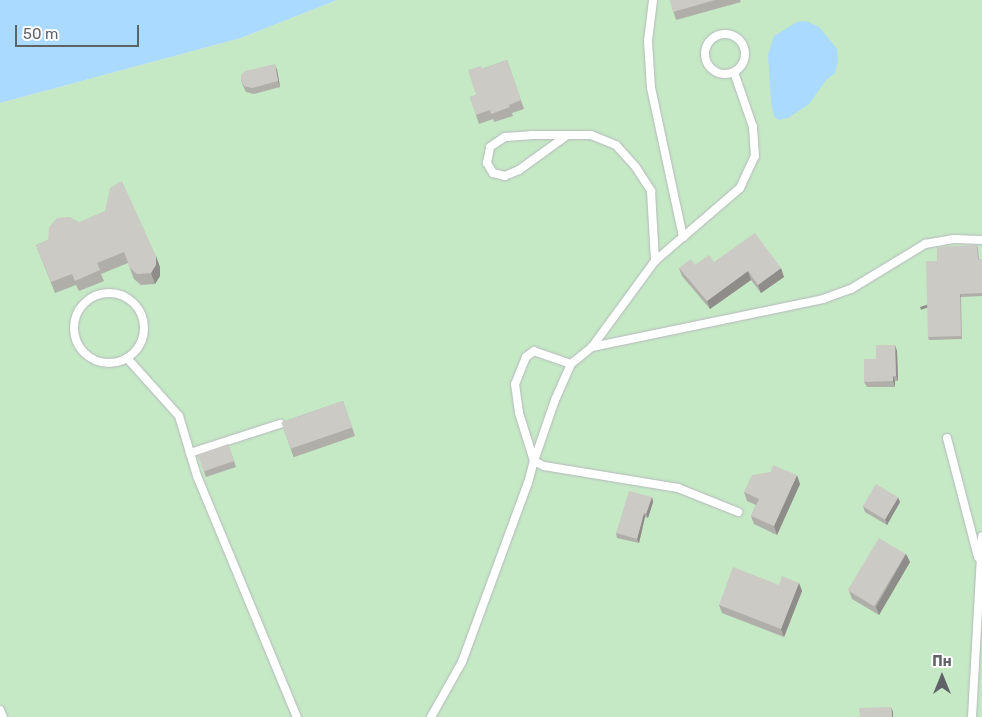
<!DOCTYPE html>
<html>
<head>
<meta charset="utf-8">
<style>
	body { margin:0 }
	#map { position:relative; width:982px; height:717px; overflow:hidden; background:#f1efe8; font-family:Rubik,sans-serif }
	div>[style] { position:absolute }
	.green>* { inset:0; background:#c5e8c5 }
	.water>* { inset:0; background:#aadaff }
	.roads { filter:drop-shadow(0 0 1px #b5b8bc) drop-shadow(0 0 1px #b5b8bc) }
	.service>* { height:8px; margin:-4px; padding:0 4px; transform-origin:4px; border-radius:4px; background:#fff }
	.service>.ring { margin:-4px; padding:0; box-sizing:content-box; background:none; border:8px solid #fff; border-radius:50% }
	.wall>* { inset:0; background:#afaea9; transform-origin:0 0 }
	.shaded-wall>* { inset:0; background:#8f8d8a; transform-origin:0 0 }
	.building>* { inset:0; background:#cccac5; transform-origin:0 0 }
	span { translate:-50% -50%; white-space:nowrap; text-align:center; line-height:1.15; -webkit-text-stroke:4px #fff; paint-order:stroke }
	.north { position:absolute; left:917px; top:652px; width:50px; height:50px; -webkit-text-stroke:4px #fff; paint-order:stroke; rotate:0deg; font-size:14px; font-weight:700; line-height:20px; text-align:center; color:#5f6368 }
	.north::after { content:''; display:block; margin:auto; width:18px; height:22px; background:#5f6368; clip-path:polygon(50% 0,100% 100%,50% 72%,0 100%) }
	.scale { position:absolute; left:15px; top:25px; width:124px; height:22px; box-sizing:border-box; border:2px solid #5f6368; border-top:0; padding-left:6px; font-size:15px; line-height:18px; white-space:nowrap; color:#5f6368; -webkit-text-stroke:4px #fff; paint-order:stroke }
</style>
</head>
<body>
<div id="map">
	<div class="green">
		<i style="clip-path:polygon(337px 0,982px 0,982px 717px,0 717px,0 103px,241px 38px)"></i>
	</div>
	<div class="water">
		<i style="clip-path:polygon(0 0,337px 0,241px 38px,0 103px)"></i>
		<i style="clip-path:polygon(806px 21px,819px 27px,837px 49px,838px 61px,835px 73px,826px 80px,809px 104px,788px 118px,778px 120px,774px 116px,771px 102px,768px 55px,774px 36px,797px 22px)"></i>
	</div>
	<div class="roads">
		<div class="service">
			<i class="ring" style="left:705px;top:34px;width:32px;height:32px"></i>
			<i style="left:566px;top:136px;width:58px;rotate:144.1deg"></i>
			<i style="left:519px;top:170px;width:15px;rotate:157deg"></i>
			<i style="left:505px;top:176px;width:12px;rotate:-166deg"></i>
			<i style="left:493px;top:173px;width:12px;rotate:-121deg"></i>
			<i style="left:487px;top:163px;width:16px;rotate:-79deg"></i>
			<i style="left:490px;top:147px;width:18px;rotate:-34deg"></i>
			<i style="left:505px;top:137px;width:26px;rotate:-4deg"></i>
			<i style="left:531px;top:135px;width:60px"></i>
			<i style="left:591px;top:135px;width:27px;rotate:22deg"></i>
			<i style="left:616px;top:145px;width:28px;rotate:48deg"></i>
			<i style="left:635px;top:166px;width:30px;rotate:57deg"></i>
			<i style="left:651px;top:191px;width:70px;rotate:86.7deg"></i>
			<i style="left:683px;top:237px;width:75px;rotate:-40.7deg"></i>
			<i style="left:740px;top:188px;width:35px;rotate:-65deg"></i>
			<i style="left:755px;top:156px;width:29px;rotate:-94deg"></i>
			<i style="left:753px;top:127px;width:58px;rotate:-109.1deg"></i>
			<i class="ring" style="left:74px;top:293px;width:62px;height:62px"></i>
			<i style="left:592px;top:347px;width:236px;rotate:-11.7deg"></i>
			<i style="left:823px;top:299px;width:30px;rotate:-20deg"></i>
			<i style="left:851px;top:289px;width:87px;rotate:-31.3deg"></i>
			<i style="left:925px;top:244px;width:29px;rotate:-10deg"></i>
			<i style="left:954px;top:239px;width:28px;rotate:2deg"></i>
			<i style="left:127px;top:358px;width:78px;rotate:48.1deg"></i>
			<i style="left:179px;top:416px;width:63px;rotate:73.3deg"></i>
			<i style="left:197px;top:476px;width:261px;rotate:67.5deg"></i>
			<i style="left:571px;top:364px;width:27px;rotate:-39deg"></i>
			<i style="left:592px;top:347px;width:107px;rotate:-53.8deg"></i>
			<i style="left:655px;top:261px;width:37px;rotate:-41deg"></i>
			<i style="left:683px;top:237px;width:152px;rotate:-102.1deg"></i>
			<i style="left:651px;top:88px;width:47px;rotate:-93.7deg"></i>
			<i style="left:648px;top:41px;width:41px;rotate:-83deg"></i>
			<i style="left:947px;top:438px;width:123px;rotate:75.4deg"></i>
			<i style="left:190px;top:453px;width:95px;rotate:-17.9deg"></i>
			<i style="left:0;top:710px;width:8px;rotate:67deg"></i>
			<i style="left:431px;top:717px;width:63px;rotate:-60.6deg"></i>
			<i style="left:462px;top:662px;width:191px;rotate:-69.8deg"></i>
			<i style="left:528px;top:483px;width:23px;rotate:-75deg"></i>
			<i style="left:534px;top:461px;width:65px;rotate:-71deg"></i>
			<i style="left:555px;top:400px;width:39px;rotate:-66deg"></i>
			<i style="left:571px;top:364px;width:39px;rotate:-161deg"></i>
			<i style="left:534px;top:351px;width:10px;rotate:143deg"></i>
			<i style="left:526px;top:357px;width:29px;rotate:112deg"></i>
			<i style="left:515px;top:384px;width:29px;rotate:82deg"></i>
			<i style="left:519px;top:413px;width:50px;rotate:72.6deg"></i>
			<i style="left:534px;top:461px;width:11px;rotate:27deg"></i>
			<i style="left:544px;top:466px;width:136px;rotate:9.3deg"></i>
			<i style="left:678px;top:488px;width:65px;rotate:21.8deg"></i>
			<i style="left:972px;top:717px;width:181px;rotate:-86.8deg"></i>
		</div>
	</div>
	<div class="wall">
		<i style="clip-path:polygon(670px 0,740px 0,741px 2px,676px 20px)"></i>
		<i style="clip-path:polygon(507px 60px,524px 109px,512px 113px,513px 116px,494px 122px,493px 119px,479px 124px,470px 97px,476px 95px,482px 69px)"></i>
		<i style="clip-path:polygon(277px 70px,280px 87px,254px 94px,246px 92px,243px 86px,241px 80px)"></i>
		<i style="clip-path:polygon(69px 217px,160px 267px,160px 276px,155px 284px,141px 285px,134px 279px,128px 263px,101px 274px,104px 281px,79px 291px,76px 285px,55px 293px,36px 245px,48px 240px)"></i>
		<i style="clip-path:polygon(977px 245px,978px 248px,979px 260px,982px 259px,982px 296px,961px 297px,962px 339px,929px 340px,928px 337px,937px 261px)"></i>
		<i style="clip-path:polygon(714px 262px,784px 277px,761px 293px,751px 280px,710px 309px,682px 276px,679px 268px,695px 265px)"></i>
		<i style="clip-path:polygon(897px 351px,898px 381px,895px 381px,895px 387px,867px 387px,864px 382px,876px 359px)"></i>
		<i style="left:343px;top:401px;width:37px;height:65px;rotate:71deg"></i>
		<i style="clip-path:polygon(228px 444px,236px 467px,206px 477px,204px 471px)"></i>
		<i style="clip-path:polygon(800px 484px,777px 535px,754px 524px,751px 516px,756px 505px,747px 501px,744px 492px)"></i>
		<i style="clip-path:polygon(652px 497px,653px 502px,648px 518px,645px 517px,639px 543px,617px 538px,616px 533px)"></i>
		<i style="clip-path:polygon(900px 502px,887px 525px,865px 512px,863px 506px)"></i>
		<i style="clip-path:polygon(906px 554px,910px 562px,879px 615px,852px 599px,849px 591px)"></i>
		<i style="clip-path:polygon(799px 583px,802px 591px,784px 637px,722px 613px,719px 605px,779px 585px)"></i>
	</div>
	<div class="shaded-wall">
		<i style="clip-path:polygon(275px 64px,277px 70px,280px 87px,278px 81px)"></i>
		<i style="clip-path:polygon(156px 256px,160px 267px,160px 276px,155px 284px,151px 273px)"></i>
		<i style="clip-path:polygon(781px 268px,784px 277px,761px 293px,758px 285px)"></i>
		<i style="clip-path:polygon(748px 271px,751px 280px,710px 309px,707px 301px)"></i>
		<i style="left:960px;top:294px;width:3px;height:42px;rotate:72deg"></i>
		<i style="clip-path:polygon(895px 345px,897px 351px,898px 381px,896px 376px)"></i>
		<i style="clip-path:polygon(893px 376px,895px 381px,895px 387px,893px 381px)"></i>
		<i style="clip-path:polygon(797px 475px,800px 484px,777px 535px,774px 526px)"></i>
		<i style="clip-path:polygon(652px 497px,653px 502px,648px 518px,646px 514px)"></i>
		<i style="clip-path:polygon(898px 497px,900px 502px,887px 525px,885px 519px)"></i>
		<i style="clip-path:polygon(644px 513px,645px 517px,639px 543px,637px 539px)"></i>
		<i style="clip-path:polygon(906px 554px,910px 562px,879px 615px,876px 607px)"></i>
		<i style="clip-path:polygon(799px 583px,802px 591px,784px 637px,781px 629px)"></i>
		<i style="clip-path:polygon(891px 707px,893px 712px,893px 717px,892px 717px)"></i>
	</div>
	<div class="building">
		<i style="clip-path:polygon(670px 0,715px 0,673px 12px)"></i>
		<i style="clip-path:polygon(507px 60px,521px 100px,509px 105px,510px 107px,491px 114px,490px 110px,476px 115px,470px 97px,476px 95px,468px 70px,481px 66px,482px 69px)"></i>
		<i style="clip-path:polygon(275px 64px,278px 81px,252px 88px,244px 86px,241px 80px,241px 75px,245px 71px)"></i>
		<i style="clip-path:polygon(122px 181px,156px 256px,156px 265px,151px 273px,137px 274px,130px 268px,124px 252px,97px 263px,100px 270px,75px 281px,72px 274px,51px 282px,36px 245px,48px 240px,49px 227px,57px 218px,69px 217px,79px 222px,105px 211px,110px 188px)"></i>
		<i style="clip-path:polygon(755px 233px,781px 268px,758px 285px,748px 271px,707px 301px,679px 268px,691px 259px,695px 265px,709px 255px,714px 262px)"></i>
		<i style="clip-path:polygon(977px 245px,978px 260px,982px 259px,982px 293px,960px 294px,961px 336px,928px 337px,926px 261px,937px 261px,937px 247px)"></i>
		<i style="clip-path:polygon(876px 345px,895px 345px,896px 376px,893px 376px,893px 381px,864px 382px,864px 359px,876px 359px)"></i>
		<i style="left:343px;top:401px;width:28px;height:65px;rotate:71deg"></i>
		<i style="left:228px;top:444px;width:18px;height:32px;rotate:71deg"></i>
		<i style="clip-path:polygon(773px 465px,797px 475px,774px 526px,751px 516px,759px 499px,744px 492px,752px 475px,771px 472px)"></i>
		<i style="left:876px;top:484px;width:26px;height:26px;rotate:31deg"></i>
		<i style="clip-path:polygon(629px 491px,652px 497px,646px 514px,644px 513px,637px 539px,616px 533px)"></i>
		<i style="left:879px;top:538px;width:31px;height:61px;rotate:31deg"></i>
		<i style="clip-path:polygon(733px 567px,779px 585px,782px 576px,799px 583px,781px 629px,719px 605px)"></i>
		<i style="clip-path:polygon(891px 707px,892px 717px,860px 717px,859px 708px)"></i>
	</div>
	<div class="north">Пн</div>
	<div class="scale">50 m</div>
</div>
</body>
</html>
